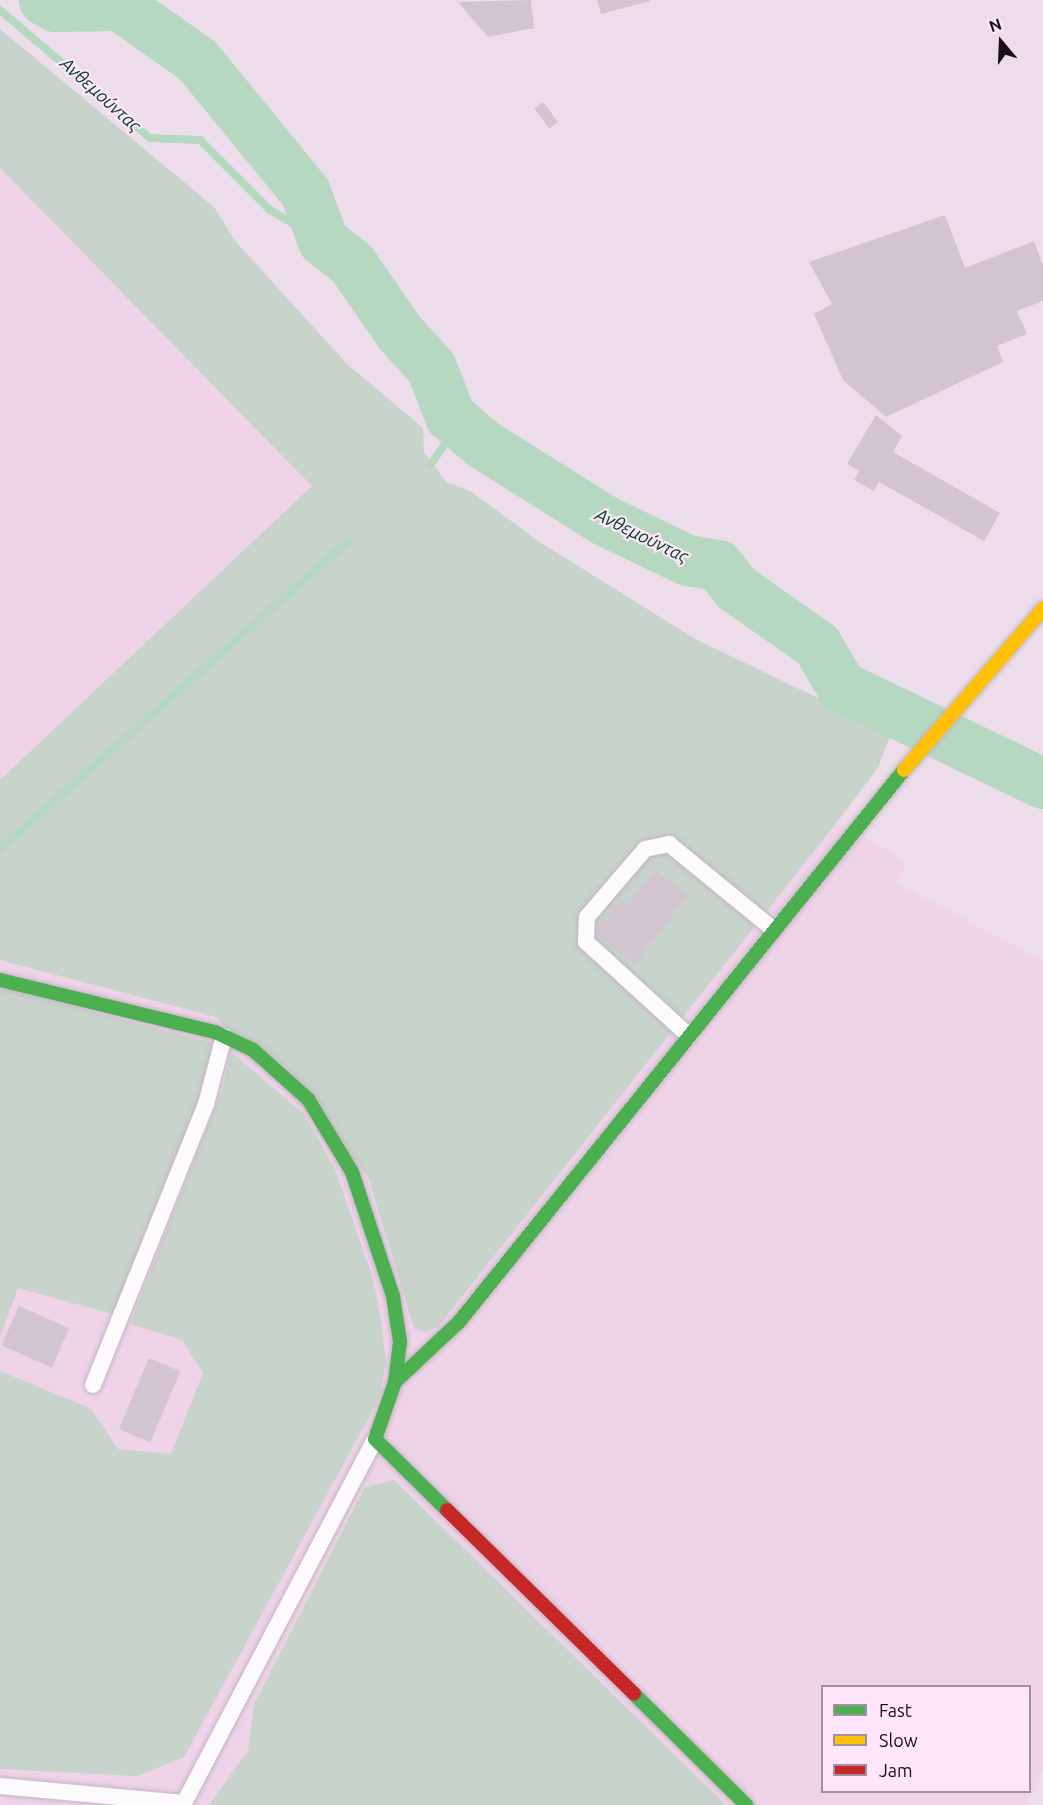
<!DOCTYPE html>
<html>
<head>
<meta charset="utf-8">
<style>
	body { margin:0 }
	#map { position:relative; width:1043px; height:1805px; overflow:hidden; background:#edddea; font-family:Ubuntu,sans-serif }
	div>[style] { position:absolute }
	.built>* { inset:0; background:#eed3e9 }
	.green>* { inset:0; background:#c7d3cb }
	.stream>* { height:8px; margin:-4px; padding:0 4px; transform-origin:4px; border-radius:4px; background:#b6d8c1 }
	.river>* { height:51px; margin:-25.5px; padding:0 25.5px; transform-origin:25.5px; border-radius:25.5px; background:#b6d8c1 }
	.building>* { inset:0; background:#d3c5d0; transform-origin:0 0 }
	.roads { filter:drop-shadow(0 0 2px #c2b5c0) drop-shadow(0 0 2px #c2b5c0) }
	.lane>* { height:16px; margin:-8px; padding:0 8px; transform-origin:8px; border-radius:8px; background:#fcfafc }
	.fast>* { height:14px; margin:-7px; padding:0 7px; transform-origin:7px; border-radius:7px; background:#4caf50 }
	.slow>* { height:14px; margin:-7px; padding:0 7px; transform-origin:7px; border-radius:7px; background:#ffc107 }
	.jam>* { height:14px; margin:-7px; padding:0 7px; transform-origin:7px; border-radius:7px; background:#c62828 }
	span { translate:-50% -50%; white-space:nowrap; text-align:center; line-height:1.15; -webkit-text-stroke:4.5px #fee5f9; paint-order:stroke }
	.water-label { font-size:18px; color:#014623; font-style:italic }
	.legend { position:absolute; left:821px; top:1685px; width:210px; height:108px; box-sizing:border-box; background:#fee5f9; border:2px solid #a28f9f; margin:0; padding:8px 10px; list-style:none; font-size:18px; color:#190f17 }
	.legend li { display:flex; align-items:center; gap:12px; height:30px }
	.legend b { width:30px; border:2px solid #a28f9f }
	.north { position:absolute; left:971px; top:12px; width:60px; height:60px; -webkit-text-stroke:4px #fee5f9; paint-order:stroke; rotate:341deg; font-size:16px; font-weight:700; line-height:24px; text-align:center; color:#190f17 }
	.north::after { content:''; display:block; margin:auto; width:21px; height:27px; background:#190f17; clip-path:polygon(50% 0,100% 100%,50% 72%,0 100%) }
</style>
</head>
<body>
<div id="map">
	<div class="built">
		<i style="clip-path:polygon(evenodd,0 158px,823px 814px,907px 862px,896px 883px,1043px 961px,1043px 1770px,1026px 1805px,0 1805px,0 158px,822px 1686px,1030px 1686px,1030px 1792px,822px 1792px,822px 1686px)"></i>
	</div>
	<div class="green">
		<i style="clip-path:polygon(0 29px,214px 207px,236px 242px,347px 364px,423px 428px,424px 452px,446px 482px,470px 491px,541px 543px,697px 640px,891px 733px,878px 768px,837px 822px,438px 1327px,426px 1332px,414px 1328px,368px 1176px,216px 1017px,0 960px,0 780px,312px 486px,0 168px)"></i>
		<i style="clip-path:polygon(0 988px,212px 1043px,206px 1082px,116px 1315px,18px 1288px,0 1337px)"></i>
		<i style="clip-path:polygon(231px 1052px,304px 1114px,334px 1167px,372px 1275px,381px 1320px,386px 1363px,379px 1399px,184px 1757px,137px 1776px,0 1769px,0 1371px,90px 1408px,118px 1449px,171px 1454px,203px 1373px,182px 1340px,130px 1324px,222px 1090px)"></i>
		<i style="clip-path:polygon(394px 1480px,726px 1805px,209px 1805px,248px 1751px,254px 1704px,365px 1487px)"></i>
	</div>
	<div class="stream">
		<i style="left:0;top:10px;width:197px;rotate:40.5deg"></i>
		<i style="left:150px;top:138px;width:50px;rotate:2.3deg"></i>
		<i style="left:200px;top:140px;width:99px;rotate:45deg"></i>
		<i style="left:270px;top:210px;width:61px;rotate:30.3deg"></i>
		<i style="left:431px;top:464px;width:33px;rotate:-55deg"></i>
		<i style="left:450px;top:437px;width:21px;rotate:-90deg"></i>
		<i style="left:0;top:849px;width:465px;rotate:-41.5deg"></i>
	</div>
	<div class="river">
		<i style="left:44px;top:0;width:13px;rotate:29deg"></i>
		<i style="left:55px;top:6px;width:64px;rotate:-0.9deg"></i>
		<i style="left:119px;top:5px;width:95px;rotate:35.2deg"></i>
		<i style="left:197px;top:60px;width:171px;rotate:50.7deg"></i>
		<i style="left:305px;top:192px;width:52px;rotate:69.8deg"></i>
		<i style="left:323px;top:241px;width:37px;rotate:38deg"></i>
		<i style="left:352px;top:264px;width:83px;rotate:55.3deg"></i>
		<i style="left:399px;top:332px;width:47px;rotate:47.6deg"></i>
		<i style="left:431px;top:367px;width:53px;rotate:68.8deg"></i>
		<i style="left:450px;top:416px;width:43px;rotate:40.3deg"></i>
		<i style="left:483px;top:444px;width:143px;rotate:32.1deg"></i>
		<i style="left:604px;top:520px;width:92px;rotate:25.7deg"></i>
		<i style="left:687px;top:560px;width:31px;rotate:9deg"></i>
		<i style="left:718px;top:565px;width:29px;rotate:52deg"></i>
		<i style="left:736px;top:588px;width:99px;rotate:35.1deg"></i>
		<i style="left:817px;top:645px;width:48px;rotate:59.7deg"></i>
		<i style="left:841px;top:686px;width:224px;rotate:25.7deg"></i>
	</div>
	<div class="building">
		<i style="clip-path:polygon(531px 0,534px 28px,488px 37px,458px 2px)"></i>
		<i style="clip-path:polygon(597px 0,650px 0,650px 1px,601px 14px)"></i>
		<i style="left:543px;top:102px;width:25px;height:11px;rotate:53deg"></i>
		<i style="clip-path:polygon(945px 215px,965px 268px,1034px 241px,1043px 265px,1043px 301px,1017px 311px,1027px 334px,997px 346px,1003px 362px,886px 417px,843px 380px,814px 314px,832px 304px,809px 262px)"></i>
		<i style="clip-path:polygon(876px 415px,902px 436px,893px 452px,1000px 513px,984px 541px,879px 482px,874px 491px,854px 480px,859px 471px,847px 464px)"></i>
		<i style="clip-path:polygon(655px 870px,688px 895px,635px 964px,594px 933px,620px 899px,628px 905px)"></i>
		<i style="left:19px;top:1306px;width:55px;height:43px;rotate:24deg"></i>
		<i style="left:149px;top:1358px;width:34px;height:77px;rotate:23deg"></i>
	</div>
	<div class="roads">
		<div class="lane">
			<i style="left:688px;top:1035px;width:138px;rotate:-137.6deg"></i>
			<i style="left:586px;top:942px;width:25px;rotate:-88deg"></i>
			<i style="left:587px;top:917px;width:89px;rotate:-49.5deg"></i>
			<i style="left:645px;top:849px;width:25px;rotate:-12deg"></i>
			<i style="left:669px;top:844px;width:134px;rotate:39.3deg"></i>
			<i style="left:93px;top:1385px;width:303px;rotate:-68.1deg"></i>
			<i style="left:206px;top:1104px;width:70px;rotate:-75.2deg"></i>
			<i style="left:0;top:1786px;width:185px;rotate:5.3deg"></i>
			<i style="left:183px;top:1805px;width:413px;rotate:-62.3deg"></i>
		</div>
		<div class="fast">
			<i style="left:0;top:980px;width:221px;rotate:13.6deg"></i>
			<i style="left:215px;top:1032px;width:42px;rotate:25.3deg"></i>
			<i style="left:253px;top:1050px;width:74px;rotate:41.7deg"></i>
			<i style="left:308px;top:1099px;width:85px;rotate:58.9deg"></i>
			<i style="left:352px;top:1172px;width:131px;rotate:71.7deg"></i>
			<i style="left:393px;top:1296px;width:47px;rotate:81.3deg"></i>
			<i style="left:400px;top:1342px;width:40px;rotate:97.1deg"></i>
			<i style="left:395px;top:1382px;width:60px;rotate:109.3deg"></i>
			<i style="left:375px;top:1439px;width:101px;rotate:44.6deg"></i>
			<i style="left:395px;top:1382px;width:88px;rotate:-43.2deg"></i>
			<i style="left:459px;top:1322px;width:709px;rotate:-51.13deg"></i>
			<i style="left:634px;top:1694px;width:158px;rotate:44.7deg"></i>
		</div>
		<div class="slow">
			<i style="left:904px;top:770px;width:213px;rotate:-49.2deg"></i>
		</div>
		<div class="jam">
			<i style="left:447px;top:1510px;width:262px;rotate:44.5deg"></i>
		</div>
	</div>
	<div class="water-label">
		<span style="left:101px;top:94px;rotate:42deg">Ανθεμούντας</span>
		<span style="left:642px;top:535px;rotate:26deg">Ανθεμούντας</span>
	</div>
	<ul class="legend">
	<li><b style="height:8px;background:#4caf50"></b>Fast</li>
	<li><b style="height:8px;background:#ffc107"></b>Slow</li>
	<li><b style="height:8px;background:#c62828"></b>Jam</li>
	</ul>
	<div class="north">N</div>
</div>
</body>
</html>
